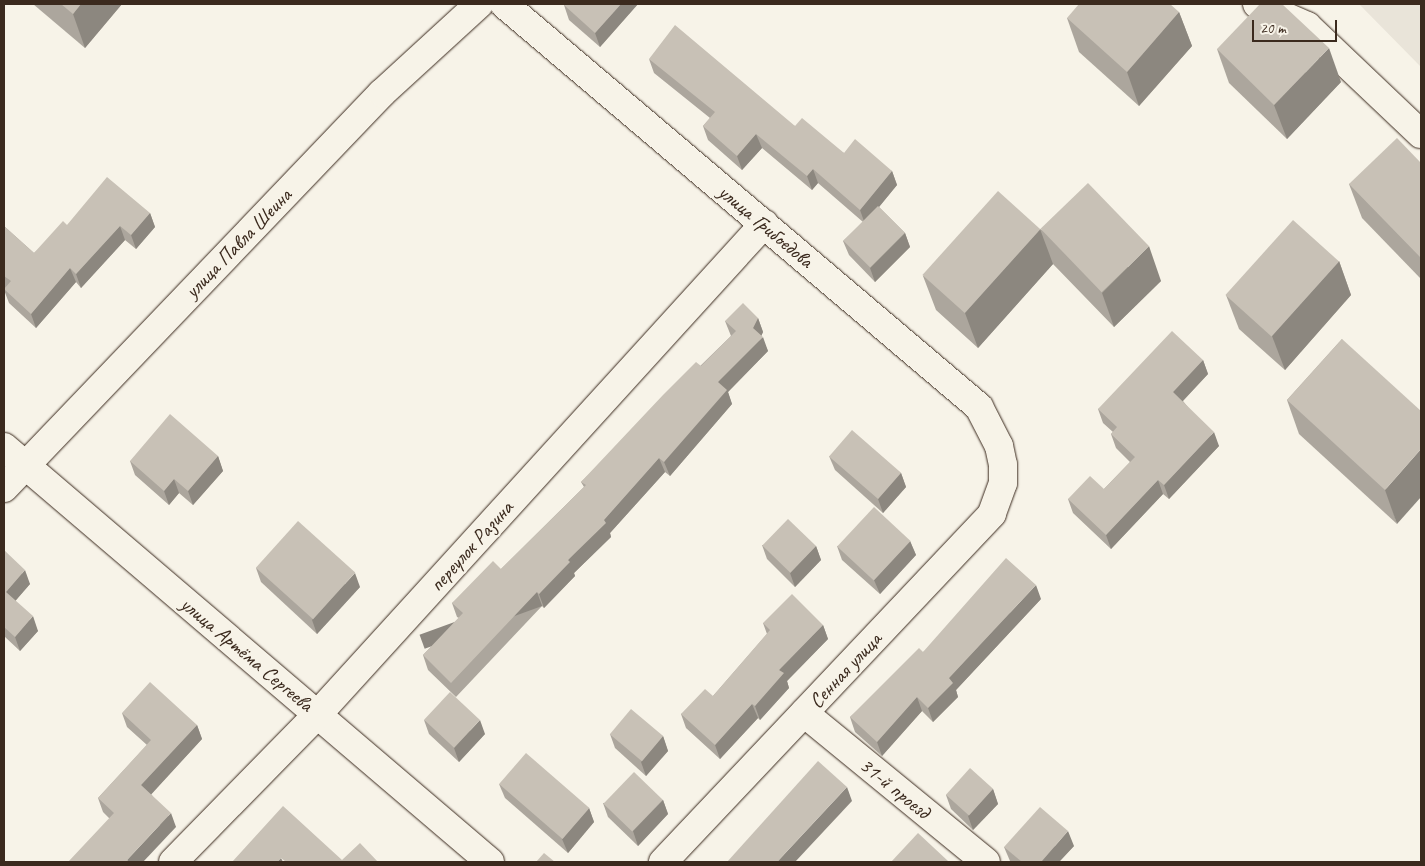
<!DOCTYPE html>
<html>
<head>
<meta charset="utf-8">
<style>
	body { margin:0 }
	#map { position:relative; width:1425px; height:866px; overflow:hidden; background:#f7f3e8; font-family:Caveat,sans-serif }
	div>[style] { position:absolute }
	.built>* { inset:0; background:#e9e4d9 }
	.roads { filter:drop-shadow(0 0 1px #3b2a1e) drop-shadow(0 0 1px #3b2a1e) }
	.minor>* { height:28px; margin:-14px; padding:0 14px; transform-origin:14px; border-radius:14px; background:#f7f3e8 }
	.wall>* { inset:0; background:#aca69d }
	.shaded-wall>* { inset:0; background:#8c877f; transform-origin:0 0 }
	.building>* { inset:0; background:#c8c1b6; transform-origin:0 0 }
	span { translate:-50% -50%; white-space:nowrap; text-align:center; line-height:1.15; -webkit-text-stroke:4.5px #f7f3e8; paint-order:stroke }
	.street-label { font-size:21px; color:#3b2a1e }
	.frame { position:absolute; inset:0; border:5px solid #3b2a1e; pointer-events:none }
	.scale { position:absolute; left:1252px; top:20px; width:85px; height:22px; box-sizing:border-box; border:2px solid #3b2a1e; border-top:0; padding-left:6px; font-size:15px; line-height:18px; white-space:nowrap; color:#3b2a1e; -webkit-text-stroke:4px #f7f3e8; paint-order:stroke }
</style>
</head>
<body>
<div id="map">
	<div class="built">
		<i style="clip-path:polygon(1359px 4px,1421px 4px,1421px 67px)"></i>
	</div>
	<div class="roads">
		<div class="minor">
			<i style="left:504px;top:4px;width:623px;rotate:40.31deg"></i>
			<i style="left:979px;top:407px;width:44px;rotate:62.9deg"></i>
			<i style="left:999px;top:446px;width:19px;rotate:78deg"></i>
			<i style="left:1003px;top:465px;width:18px;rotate:90deg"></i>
			<i style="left:1003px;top:483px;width:33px;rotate:110deg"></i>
			<i style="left:992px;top:514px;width:479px;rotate:133.4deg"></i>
			<i style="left:1257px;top:4px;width:55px;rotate:23.7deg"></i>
			<i style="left:1307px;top:26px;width:157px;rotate:43.5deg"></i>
			<i style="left:4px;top:447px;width:639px;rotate:40.49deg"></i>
			<i style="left:4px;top:488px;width:547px;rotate:-46.26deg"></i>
			<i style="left:382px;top:93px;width:132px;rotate:-42.5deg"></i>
			<i style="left:804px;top:713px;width:235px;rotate:39.3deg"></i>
			<i style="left:173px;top:862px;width:207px;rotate:-45.6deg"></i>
			<i style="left:318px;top:714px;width:663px;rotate:-47.69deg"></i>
		</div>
	</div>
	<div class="wall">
		<i style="clip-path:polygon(33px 4px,122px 4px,85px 48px)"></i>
		<i style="clip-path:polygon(565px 4px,638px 4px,600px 47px,569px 20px,564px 5px)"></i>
		<i style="clip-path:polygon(1179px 12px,1192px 46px,1139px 106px,1079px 52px,1067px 18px)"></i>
		<i style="clip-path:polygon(1217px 49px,1341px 82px,1287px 139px,1229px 83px)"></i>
		<i style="clip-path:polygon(649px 59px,795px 126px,844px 153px,892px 171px,897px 185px,879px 207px,905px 233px,910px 247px,875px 282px,849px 255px,843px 241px,863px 222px,818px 183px,812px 190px,762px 148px,742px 170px,708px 140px,703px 126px,710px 118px,654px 73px)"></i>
		<i style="clip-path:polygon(1421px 163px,1421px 279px,1362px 218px,1349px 184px)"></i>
		<i style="clip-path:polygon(150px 213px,155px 227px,136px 249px,125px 240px,81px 288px,76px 282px,36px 328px,9px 303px,4px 290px,5px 287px,4px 286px,4px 226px,34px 253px,67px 225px)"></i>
		<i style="clip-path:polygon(1040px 229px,1161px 281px,1114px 327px,1053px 264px,978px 348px,936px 310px,923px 276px)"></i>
		<i style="clip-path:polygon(1339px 261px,1351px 295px,1285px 370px,1239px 329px,1226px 295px)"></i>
		<i style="clip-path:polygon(758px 318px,763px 332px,761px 336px,768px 351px,728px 392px,732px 404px,670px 476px,665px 472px,610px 533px,611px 537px,574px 573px,575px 576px,544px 608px,542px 606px,456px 697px,428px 670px,423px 655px,459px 618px,457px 617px,452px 603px,501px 569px,584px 487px,581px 482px,731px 336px,725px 321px)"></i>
		<i style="clip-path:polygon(1342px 339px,1397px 524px,1299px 434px,1287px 400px)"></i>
		<i style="clip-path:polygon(1203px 360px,1208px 374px,1183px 401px,1219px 446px,1169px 499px,1163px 494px,1111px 549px,1073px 513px,1068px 499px,1104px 489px,1130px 462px,1116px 448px,1111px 434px,1113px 432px,1103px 423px,1098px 409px)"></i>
		<i style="clip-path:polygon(218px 456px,223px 471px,193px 505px,179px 493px,169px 505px,135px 475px,130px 461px)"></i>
		<i style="clip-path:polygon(829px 456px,901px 473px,906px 487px,883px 513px,835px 470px)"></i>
		<i style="clip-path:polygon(910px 541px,916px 555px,880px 594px,842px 560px,837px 546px)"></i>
		<i style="clip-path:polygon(762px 545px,816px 546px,821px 560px,795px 587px,767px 559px)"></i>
		<i style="clip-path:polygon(4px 550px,30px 584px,15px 601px,38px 631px,20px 651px,4px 636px)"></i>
		<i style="clip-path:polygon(256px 568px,360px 587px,317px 634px,261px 582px)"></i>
		<i style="clip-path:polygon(1041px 599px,956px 690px,958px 697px,933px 722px,922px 711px,882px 756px,855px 732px,850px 717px,923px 652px)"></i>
		<i style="clip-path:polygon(763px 623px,823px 625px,828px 639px,787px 681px,789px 688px,760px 720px,758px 718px,720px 759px,686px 728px,681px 714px,713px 696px,767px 634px)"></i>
		<i style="clip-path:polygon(122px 713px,197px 725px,202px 739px,151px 794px,176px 827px,109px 818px,103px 812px,98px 798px,147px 745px,127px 727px)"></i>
		<i style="clip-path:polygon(424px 720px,485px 734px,459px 762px,429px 734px)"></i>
		<i style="clip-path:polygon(610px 734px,663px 736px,668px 751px,646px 776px,615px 748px)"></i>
		<i style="clip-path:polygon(499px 784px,589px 808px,594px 822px,568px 853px,505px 798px)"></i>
		<i style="clip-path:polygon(993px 789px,998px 804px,973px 830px,951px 809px,946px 795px)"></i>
		<i style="clip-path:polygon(663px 800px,668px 814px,638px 846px,608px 817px,603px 803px)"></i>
		<i style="clip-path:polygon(1074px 846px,1059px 862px,1011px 862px,1010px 861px,1004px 847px)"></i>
	</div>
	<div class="shaded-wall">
		<i style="clip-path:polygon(81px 4px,122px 4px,85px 48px,73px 14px)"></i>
		<i style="clip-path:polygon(621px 4px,638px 4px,600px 47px,595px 33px)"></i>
		<i style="clip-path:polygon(1179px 12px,1192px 46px,1139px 106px,1127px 72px)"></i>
		<i style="clip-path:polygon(1329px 48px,1341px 82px,1287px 139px,1274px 105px)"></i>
		<i style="clip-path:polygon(756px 134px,762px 148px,742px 170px,737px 156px)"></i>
		<i style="clip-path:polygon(813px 169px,818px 183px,812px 190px,807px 176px)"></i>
		<i style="clip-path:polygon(892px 171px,897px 185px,865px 224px,860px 210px)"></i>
		<i style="clip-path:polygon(150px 213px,155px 227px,136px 249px,131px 235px)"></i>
		<i style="clip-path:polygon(120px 226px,125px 240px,81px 288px,76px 274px)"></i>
		<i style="clip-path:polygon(1040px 229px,1053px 264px,978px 348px,965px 313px)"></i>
		<i style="clip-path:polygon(905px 233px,910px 247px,875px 282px,870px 268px)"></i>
		<i style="clip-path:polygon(1149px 246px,1161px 281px,1114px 327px,1102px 293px)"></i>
		<i style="clip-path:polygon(1339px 261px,1351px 295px,1285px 370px,1272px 336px)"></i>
		<i style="clip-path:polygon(70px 268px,76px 282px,36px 328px,31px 314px)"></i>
		<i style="clip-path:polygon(758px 318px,763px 332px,759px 341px,763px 337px,768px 351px,728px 392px,732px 404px,670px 476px,664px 462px,718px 382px,753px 328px)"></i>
		<i style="clip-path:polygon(1203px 360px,1208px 374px,1178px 406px,1173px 392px)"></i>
		<i style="clip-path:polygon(1214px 432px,1219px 446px,1169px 499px,1164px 485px)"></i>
		<i style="clip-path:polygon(1421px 449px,1421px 497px,1397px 524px,1385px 490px)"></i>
		<i style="clip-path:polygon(218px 456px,223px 471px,193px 505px,188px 491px)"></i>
		<i style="clip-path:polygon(659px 458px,665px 472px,610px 533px,611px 537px,574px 573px,575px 576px,544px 608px,539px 594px,568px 560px)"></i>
		<i style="clip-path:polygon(901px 473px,906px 487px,883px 513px,878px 499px)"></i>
		<i style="clip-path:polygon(174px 479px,179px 493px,169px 505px,164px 491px)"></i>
		<i style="clip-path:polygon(1158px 480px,1163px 494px,1111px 549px,1106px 535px)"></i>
		<i style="clip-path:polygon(910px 541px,916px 555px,880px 594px,874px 580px)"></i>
		<i style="clip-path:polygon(816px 546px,821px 560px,795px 587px,790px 573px)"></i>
		<i style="clip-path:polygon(25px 570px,30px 584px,11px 606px,6px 592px)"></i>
		<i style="clip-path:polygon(355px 573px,360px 587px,317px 634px,312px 620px)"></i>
		<i style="clip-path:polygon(1036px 585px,1041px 599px,956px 690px,958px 697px,933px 722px,928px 708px,949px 678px)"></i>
		<i style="left:537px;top:592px;width:15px;height:125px;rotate:70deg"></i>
		<i style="clip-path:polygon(33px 616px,38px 631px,20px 651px,15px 637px)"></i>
		<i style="clip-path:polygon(823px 625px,828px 639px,787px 681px,789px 688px,760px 720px,755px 706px,779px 670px)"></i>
		<i style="clip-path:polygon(917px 697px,922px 711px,882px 756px,877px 742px)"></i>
		<i style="clip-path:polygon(752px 704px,758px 718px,720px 759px,715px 745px)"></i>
		<i style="clip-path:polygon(480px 720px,485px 734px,459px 762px,454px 748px)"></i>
		<i style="clip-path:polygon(197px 725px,202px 739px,147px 799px,141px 785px)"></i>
		<i style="clip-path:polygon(663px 736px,668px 751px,646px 776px,641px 762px)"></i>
		<i style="clip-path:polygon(847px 787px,852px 801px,795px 862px,777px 862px)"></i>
		<i style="clip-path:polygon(993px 789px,998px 804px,973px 830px,968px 816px)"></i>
		<i style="clip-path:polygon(663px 800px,668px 814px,638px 846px,633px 831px)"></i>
		<i style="clip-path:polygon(589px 808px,594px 822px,568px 853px,562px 839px)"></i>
		<i style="clip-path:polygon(171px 813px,176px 827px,143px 862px,128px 862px,127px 860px)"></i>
		<i style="clip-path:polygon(1068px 831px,1074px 846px,1059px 862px,1041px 862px)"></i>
		<i style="clip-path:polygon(281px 858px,283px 862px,277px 862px)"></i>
	</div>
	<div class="building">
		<i style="clip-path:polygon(61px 4px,81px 4px,73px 14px)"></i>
		<i style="clip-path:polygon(565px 4px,621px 4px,595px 33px,564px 5px)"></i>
		<i style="clip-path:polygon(1079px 4px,1170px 4px,1179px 12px,1127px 72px,1067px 18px)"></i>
		<i style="clip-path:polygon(1260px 4px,1282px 4px,1329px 48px,1274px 105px,1217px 49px)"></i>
		<i style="clip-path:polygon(675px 25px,795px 126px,802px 118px,844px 153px,855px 139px,892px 171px,860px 210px,813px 169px,807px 176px,756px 134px,737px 156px,703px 126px,715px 112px,649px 59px)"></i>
		<i style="clip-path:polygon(1397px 138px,1421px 163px,1421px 258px,1349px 184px)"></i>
		<i style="clip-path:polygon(107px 177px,150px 213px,131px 235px,120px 226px,76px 274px,70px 268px,31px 314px,4px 289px,11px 281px,4px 276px,4px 226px,34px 253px,63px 221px,67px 225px)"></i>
		<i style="left:1088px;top:183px;width:88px;height:66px;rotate:46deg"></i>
		<i style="left:998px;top:191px;width:57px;height:113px;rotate:42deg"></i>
		<i style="left:878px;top:206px;width:38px;height:49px;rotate:45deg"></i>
		<i style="left:1293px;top:220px;width:62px;height:101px;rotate:42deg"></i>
		<i style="clip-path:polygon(743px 303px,758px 318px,753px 328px,763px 337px,718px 382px,727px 390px,664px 462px,659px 458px,604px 520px,606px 523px,568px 560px,570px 562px,539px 594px,537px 592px,451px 683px,423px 655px,463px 613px,452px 603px,493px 561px,501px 569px,586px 485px,581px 482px,663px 395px,696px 362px,701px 366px,736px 331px,725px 321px)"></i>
		<i style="clip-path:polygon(1172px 331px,1203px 360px,1173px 392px,1214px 432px,1164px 485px,1158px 480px,1106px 535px,1068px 499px,1090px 476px,1104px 489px,1135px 457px,1111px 434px,1117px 427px,1098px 409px)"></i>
		<i style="clip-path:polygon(1342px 339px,1421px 411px,1421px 449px,1385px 490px,1287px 400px)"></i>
		<i style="clip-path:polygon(170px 414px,218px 456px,188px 491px,174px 479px,164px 491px,130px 461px)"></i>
		<i style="left:852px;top:430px;width:65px;height:35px;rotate:41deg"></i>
		<i style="left:874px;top:507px;width:50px;height:54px;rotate:43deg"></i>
		<i style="left:788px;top:519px;width:39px;height:37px;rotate:44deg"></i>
		<i style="left:298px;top:521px;width:77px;height:63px;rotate:42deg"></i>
		<i style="clip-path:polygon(4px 550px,25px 570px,6px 592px,33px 616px,15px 637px,4px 627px)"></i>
		<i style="clip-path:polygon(1006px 558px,1036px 585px,949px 678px,953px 683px,928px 708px,917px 697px,877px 742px,850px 717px,919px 648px,923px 652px)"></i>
		<i style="clip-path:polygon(792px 594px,823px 625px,779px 670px,784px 673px,755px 706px,752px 704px,715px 745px,681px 714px,705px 689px,713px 696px,770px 630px,763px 623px)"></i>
		<i style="clip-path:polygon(150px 682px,197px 725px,141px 785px,171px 813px,127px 860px,129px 862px,68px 862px,114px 813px,98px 798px,151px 740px,122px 713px)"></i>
		<i style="left:450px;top:692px;width:41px;height:38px;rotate:43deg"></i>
		<i style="left:631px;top:709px;width:42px;height:33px;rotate:40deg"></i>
		<i style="left:526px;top:753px;width:84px;height:41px;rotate:41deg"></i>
		<i style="clip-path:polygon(818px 761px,847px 787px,777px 862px,727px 862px)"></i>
		<i style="left:970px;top:768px;width:31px;height:36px;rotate:42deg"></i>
		<i style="left:634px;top:772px;width:40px;height:44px;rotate:44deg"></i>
		<i style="clip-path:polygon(283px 806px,342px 860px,360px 843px,378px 862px,286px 862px,281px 858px,277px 862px,232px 862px)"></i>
		<i style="clip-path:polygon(1040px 807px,1068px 831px,1041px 862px,1022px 862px,1004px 847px)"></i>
		<i style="clip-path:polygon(918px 833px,948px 861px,947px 862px,891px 862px)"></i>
		<i style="clip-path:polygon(544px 853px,555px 862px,536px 862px)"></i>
	</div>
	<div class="street-label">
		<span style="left:766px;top:226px;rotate:40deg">улица Грибоедова</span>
		<span style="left:238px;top:243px;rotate:-46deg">улица Павла Шеина</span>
		<span style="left:471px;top:546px;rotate:-48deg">переулок Разина</span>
		<span style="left:247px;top:654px;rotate:40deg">улица Артёма Сергеева</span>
		<span style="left:845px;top:670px;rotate:-47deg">Сенная улица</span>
		<span style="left:895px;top:788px;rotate:39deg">31-й проезд</span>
	</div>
	<div class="frame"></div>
	<div class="scale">20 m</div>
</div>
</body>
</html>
